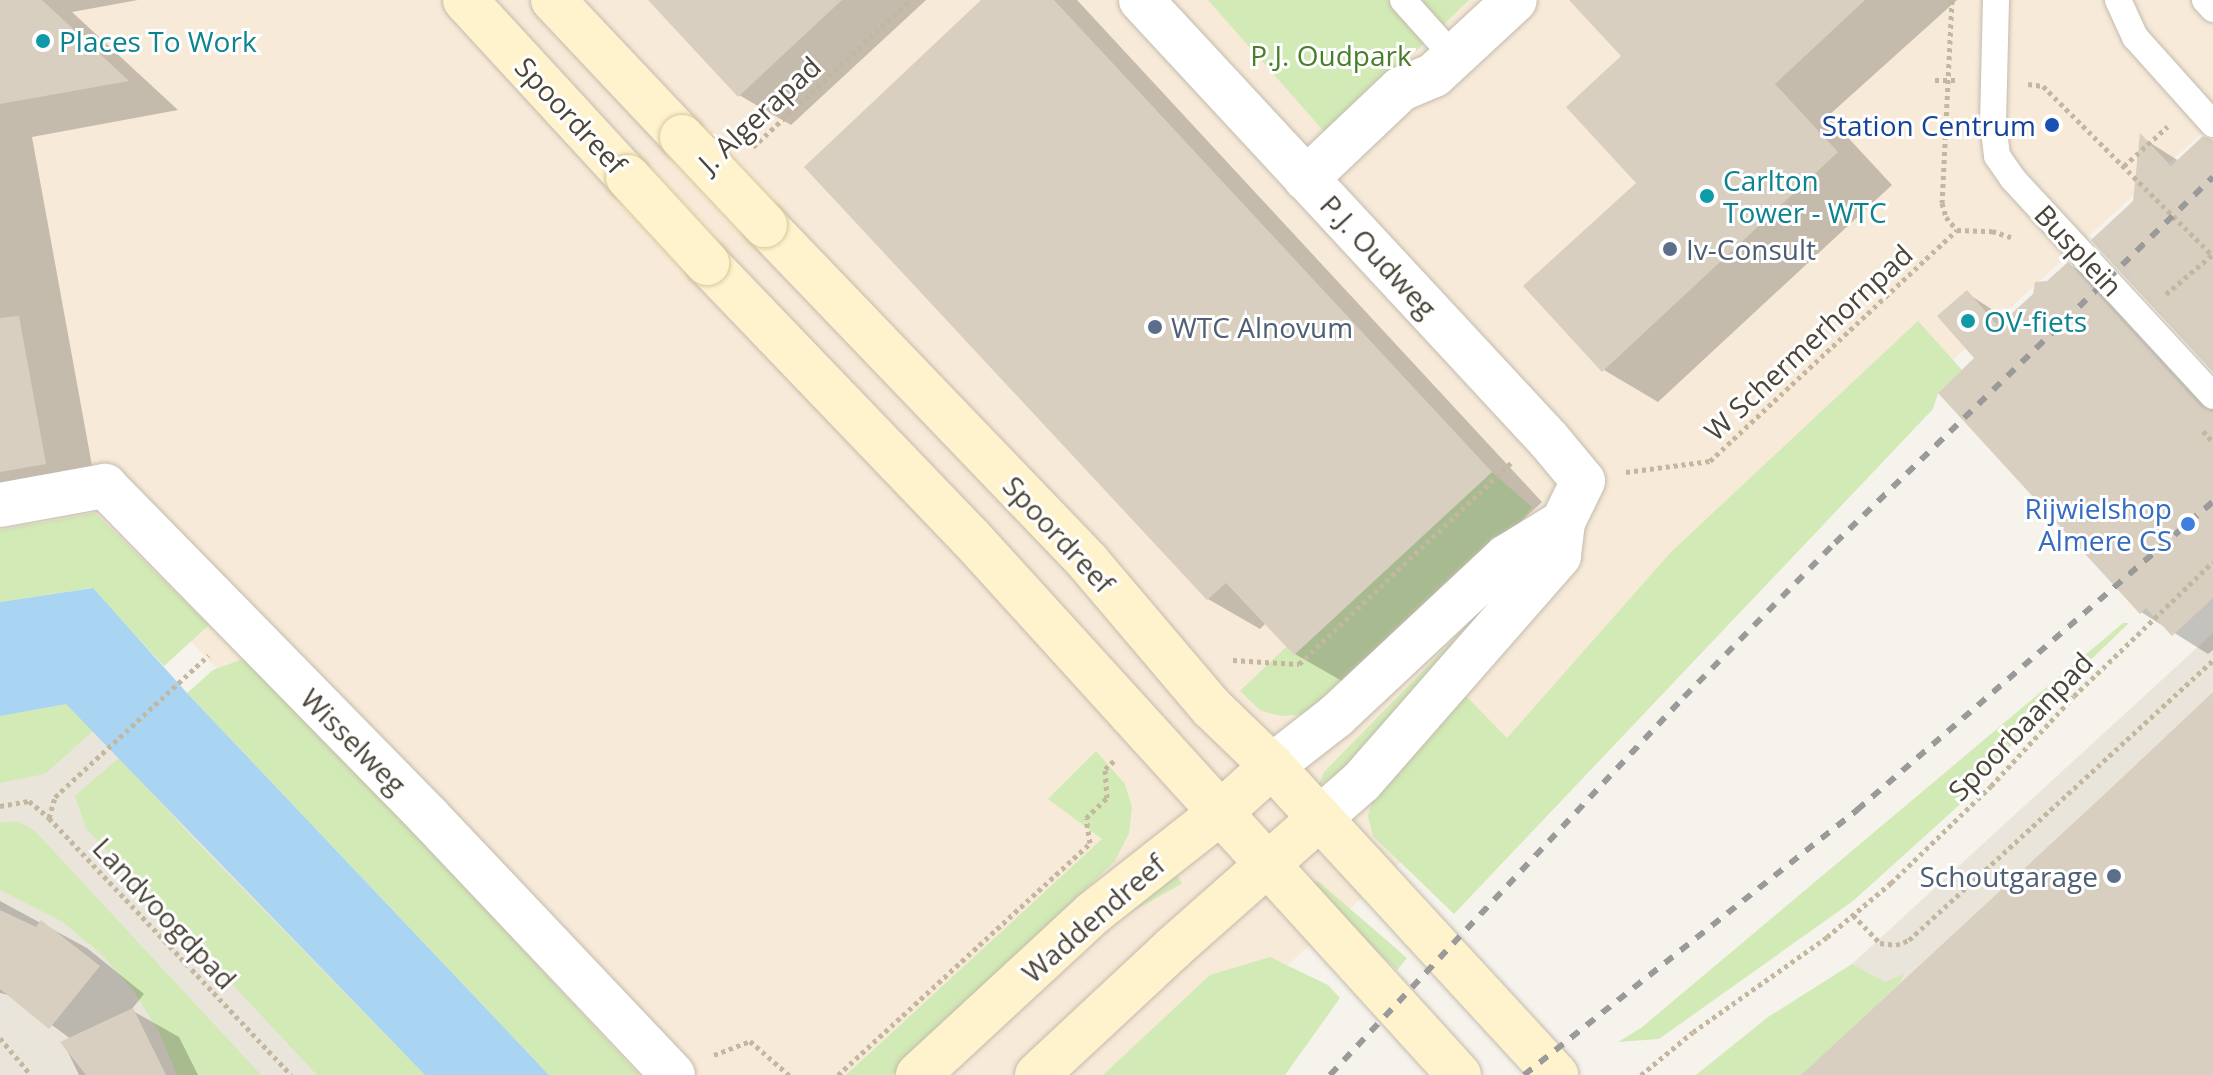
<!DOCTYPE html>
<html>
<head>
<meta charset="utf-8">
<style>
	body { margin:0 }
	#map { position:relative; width:2213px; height:1075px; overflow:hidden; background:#f6f3ec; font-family:"Open Sans",sans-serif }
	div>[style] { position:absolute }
	.residential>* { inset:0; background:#eae5da }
	.commercial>* { inset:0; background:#f7ead8 }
	.green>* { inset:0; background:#d2eab5; transform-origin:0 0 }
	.water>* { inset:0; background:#a9d4f2 }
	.shadow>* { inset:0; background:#0003 }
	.building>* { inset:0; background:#d8cfc1 }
	.path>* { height:5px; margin-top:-2.5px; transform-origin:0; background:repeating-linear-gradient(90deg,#c4b79f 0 4px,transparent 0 8px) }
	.roads { filter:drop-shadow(0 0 2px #c2bbae) drop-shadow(0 0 2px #c2bbae) }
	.service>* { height:26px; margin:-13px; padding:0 13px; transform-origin:13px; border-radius:13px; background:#fff }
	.minor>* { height:44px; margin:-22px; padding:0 22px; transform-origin:22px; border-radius:22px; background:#fff }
	.secondary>* { height:44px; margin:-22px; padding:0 22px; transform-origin:22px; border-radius:22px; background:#fff3cd }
	.rail>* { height:6px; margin-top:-3px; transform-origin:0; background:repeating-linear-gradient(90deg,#9a9a9a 0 10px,transparent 0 20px) }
	.bridges { filter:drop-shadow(0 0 2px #d6c79b) drop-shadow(0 0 2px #d6c79b) }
	.secondary-bridge>* { height:44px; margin:-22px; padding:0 22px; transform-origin:22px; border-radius:22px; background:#fff3cd }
	.dots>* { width:22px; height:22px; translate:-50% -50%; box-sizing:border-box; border:4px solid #fff; border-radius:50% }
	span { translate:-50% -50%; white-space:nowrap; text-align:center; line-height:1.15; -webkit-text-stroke:6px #fff; paint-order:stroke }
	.culture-label { font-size:28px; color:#0d838f }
	.left { translate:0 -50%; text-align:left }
	.park-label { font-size:28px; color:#4a7f2a }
	.street-label { font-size:28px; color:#4b4439 }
	.transit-label { font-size:28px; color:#164399 }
	.right { translate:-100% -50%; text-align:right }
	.service-label { font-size:28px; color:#4e5e75 }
	.shop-label { font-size:28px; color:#366cbe }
</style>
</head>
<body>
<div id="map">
	<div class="residential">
		<i style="clip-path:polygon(2213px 633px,2213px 1075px,1732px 1075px,1852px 964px)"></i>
		<i style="clip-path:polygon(92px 644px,467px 1075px,0 1075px,0 660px)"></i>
	</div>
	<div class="commercial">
		<i style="clip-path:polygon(0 0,2213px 0,2213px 123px,1167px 1075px,602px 1075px,108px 554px,0 571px)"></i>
	</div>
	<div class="green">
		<i style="clip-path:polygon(1208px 0,1469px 0,1328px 136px)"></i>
		<i style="clip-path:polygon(1918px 321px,1962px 370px,1938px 393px,1933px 409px,1454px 914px,1373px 836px,1368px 816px,1375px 792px,1463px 693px,1507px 738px,1671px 552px)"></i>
		<i style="clip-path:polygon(1492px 472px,1532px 507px,1513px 531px,1328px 702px,1304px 714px,1282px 716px,1261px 711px,1240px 691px,1286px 647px,1294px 655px)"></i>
		<i style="clip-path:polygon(95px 513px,209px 625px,164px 666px,92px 588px,0 602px,0 530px)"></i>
		<i style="clip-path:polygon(2123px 623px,2129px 623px,2051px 698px,1966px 799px,1853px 901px,1659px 1039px,1618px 1042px,1641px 1028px)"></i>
		<i style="clip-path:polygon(1452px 641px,1458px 651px,1355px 763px,1318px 786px,1324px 772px)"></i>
		<i style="clip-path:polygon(251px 656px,639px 1075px,549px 1075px,187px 693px,213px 670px)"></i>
		<i style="clip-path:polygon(66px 704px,93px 731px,45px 774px,0 783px,0 716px)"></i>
		<i style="clip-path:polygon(1096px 751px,1125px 784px,1132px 807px,1129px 833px,1115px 861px,892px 1075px,846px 1075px,1102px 839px,1048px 799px)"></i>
		<i style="clip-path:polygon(120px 757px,191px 836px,425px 1075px,317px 1075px,86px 828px,75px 796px)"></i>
		<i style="clip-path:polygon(16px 821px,34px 830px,261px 1075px,177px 1075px,159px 1032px,133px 990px,101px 954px,63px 922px,0 890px,0 823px)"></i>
		<i style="left:1177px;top:875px;width:10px;height:294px;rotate:61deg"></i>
		<i style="clip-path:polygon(1318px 881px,1407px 958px,1397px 970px,1304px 884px)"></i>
		<i style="clip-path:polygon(1270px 957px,1328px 985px,1340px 998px,1285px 1075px,1103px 1075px,1210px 975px)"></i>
		<i style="clip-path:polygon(1852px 964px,1885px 982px,1904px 974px,1899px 984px,1801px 1075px,1696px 1075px,1768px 1017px)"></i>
	</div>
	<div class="water">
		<i style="clip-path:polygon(93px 588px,187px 693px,549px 1075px,425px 1075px,66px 704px,0 716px,0 602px)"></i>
	</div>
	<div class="shadow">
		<i style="clip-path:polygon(0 0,138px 0,72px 12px,178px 110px,32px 137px,97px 493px,0 511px)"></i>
		<i style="clip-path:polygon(651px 0,926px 0,791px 125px,739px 95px)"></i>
		<i style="clip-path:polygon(985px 0,1077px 0,1542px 502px,1347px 684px,1295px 654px,1266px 623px,1260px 629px,1208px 599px)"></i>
		<i style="clip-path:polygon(1572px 0,1957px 0,1828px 116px,1892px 185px,1658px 402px,1604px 370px,1639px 183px,1624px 56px)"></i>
		<i style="clip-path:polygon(2141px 137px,2179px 161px,2213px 141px,2213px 369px,2135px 202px)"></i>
		<i style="clip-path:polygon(2068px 264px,2103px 284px,2213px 404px,2213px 650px,2208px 654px,2141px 612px,1977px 359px,1967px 293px,2008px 320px)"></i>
		<i style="clip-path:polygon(0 901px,87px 948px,144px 994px,131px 1010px,179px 1037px,198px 1075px,79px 1075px,63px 1042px,71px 1039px,12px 996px,0 993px)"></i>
	</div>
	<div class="building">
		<i style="clip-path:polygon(0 0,42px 0,129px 81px,0 104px)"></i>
		<i style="clip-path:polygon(648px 0,842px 0,738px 97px)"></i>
		<i style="clip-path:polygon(981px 0,1054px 0,1492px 472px,1294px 655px,1226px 583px,1207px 600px,804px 167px)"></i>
		<i style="clip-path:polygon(1569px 0,1865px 0,1775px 84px,1838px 152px,1602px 372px,1523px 286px,1636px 183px,1566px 107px,1621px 56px)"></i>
		<i style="clip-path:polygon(2140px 133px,2171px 166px,2203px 136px,2213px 140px,2213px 372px,2091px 240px,2133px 201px)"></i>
		<i style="clip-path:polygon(2068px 262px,2201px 407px,2213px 412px,2213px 598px,2172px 636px,2146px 608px,2140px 614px,1938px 393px,1974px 358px,1937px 316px,1967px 290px,1998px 326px,2033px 294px,2035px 282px,2047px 281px)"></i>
		<i style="clip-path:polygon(19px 316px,46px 464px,0 472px,0 318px)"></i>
		<i style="clip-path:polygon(2213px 692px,2213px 1075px,1801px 1075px,2108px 791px)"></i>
		<i style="clip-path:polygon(0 910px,36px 927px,41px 920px,100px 966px,49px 1029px,0 989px)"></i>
		<i style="clip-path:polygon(133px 1008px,166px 1075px,86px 1075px,60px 1042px)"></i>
	</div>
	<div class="path">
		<i style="left:1952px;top:0;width:203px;rotate:92.8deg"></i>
		<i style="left:1942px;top:203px;width:15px;rotate:74deg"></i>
		<i style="left:1946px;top:217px;width:17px;rotate:50deg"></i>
		<i style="left:1935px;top:80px;width:23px"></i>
		<i style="left:2028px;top:84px;width:15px;rotate:8deg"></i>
		<i style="left:2043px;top:86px;width:240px;rotate:45deg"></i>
		<i style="left:753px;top:147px;width:215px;rotate:-43.1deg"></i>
		<i style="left:2124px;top:166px;width:59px;rotate:-42.3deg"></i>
		<i style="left:1957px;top:230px;width:35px;rotate:2deg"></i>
		<i style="left:1992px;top:231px;width:23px;rotate:18deg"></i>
		<i style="left:2166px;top:294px;width:60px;rotate:-40.3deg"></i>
		<i style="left:2203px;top:431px;width:15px;rotate:48deg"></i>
		<i style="left:1626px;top:472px;width:85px;rotate:-7.5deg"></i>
		<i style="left:1710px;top:461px;width:338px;rotate:-43.1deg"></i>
		<i style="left:1233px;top:660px;width:66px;rotate:3.5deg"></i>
		<i style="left:1299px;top:664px;width:292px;rotate:-43.5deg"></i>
		<i style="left:0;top:806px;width:29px;rotate:-10deg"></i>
		<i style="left:29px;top:801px;width:26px;rotate:40deg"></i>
		<i style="left:49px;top:818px;width:353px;rotate:46.7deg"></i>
		<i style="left:49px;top:818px;width:22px;rotate:-74deg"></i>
		<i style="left:55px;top:797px;width:209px;rotate:-42.7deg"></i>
		<i style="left:1853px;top:915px;width:39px;rotate:46deg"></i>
		<i style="left:1880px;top:943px;width:16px;rotate:7deg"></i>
		<i style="left:1896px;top:945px;width:14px;rotate:-21deg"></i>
		<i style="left:1909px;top:940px;width:413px;rotate:-42.6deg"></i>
		<i style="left:0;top:1038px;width:48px;rotate:50deg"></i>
		<i style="left:714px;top:1055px;width:39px;rotate:-21deg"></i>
		<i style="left:750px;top:1041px;width:52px;rotate:41.1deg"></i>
		<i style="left:838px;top:1075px;width:343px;rotate:-42.6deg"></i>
		<i style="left:1090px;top:843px;width:25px;rotate:-99deg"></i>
		<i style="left:1086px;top:818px;width:29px;rotate:-44deg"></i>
		<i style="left:1107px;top:798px;width:29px;rotate:-94deg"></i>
		<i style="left:1105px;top:769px;width:12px;rotate:-42deg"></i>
		<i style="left:1641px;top:1075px;width:67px;rotate:-39.6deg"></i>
		<i style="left:1693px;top:1032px;width:164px;rotate:-35.3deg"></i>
		<i style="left:1827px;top:937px;width:84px;rotate:-40.2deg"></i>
		<i style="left:1891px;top:883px;width:139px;rotate:-44.1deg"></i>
		<i style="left:1991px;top:786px;width:122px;rotate:-47.3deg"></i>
		<i style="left:2074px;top:696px;width:193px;rotate:-44deg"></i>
	</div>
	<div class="roads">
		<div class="service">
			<i style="left:1403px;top:0;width:76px;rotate:48.2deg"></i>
			<i style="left:1996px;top:0;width:123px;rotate:91.4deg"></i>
			<i style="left:1993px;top:123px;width:33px;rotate:83deg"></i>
			<i style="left:1997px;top:156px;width:28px;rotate:55deg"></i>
			<i style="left:2013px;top:179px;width:295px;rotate:47.3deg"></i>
			<i style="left:2118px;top:0;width:41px;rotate:65.3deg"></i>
			<i style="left:2135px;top:37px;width:117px;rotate:48.1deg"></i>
			<i style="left:2205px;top:0;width:12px;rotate:48deg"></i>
		</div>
		<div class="minor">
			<i style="left:1141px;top:0;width:600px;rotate:47.16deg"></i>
			<i style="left:1549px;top:440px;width:53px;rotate:50.3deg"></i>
			<i style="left:1583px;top:481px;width:46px;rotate:116deg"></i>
			<i style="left:1563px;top:522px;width:34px;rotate:97deg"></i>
			<i style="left:1559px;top:556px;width:300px;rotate:131.2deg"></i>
			<i style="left:1361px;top:782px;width:55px;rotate:138.7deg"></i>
			<i style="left:1306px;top:179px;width:131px;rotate:-43.5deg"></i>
			<i style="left:1401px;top:89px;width:36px;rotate:-23deg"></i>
			<i style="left:1434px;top:75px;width:110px;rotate:-42.8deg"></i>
			<i style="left:0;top:505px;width:107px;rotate:-10.3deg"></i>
			<i style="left:105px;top:486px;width:463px;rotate:45.6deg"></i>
			<i style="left:429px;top:817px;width:355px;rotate:46.6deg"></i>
			<i style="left:1272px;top:766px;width:81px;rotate:-38deg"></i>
			<i style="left:1336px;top:716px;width:233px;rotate:-43.1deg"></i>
			<i style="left:1506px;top:557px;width:67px;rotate:-31.6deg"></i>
		</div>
		<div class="secondary">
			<i style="left:465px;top:0;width:241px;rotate:47.4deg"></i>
			<i style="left:553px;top:0;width:188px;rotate:46.7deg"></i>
			<i style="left:765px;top:225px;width:467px;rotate:46.2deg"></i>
			<i style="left:1088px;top:562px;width:192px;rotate:49.7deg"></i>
			<i style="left:1212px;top:708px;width:83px;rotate:44deg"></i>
			<i style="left:1272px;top:766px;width:420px;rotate:47.4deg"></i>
			<i style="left:707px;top:263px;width:380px;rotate:46.2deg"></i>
			<i style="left:970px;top:537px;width:727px;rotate:47.73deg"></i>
			<i style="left:918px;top:1075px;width:238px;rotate:-42.8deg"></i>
			<i style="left:1093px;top:913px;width:160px;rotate:-38.2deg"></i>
			<i style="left:1219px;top:814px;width:72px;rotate:-42.2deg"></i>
			<i style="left:1037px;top:1075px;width:186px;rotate:-43deg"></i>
			<i style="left:1173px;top:948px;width:196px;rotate:-41.5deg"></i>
		</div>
	</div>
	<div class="rail">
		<i style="left:1330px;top:1075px;width:518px;rotate:-46.88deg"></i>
		<i style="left:1684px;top:697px;width:216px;rotate:-45.6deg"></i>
		<i style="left:1835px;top:543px;width:526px;rotate:-44.08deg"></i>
		<i style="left:1524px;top:1075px;width:426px;rotate:-38.5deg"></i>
		<i style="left:1857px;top:810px;width:471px;rotate:-40.9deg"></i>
	</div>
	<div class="bridges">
		<div class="secondary-bridge">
			<i style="left:682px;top:137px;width:121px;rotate:46.7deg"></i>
			<i style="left:628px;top:177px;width:117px;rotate:47.4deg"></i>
		</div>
	</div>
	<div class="dots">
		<i style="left:43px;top:41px;background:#0f9aa8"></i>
		<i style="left:2052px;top:125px;background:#1a4fb4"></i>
		<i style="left:1707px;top:196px;background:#0f9aa8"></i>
		<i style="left:1670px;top:249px;background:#5c6f8a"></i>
		<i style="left:1968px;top:321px;background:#0f9aa8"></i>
		<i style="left:1155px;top:327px;background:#5c6f8a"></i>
		<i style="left:2188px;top:524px;background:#3f7fe0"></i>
		<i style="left:2114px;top:876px;background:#5c6f8a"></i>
	</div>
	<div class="culture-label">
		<span class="left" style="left:59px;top:41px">Places To Work</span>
		<span class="left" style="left:1723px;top:196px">Carlton<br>Tower - WTC</span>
		<span class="left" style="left:1984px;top:321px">OV-fiets</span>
	</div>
	<div class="park-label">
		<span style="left:1331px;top:55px">P.J. Oudpark</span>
	</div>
	<div class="street-label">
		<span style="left:759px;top:114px;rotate:-43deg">J. Algerapad</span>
		<span style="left:571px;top:115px;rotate:47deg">Spoordreef</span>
		<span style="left:2079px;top:250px;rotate:47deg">Busplein</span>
		<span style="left:1379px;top:256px;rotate:47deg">P.J. Oudweg</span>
		<span style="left:1808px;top:342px;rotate:-43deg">W Schermerhornpad</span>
		<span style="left:1059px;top:534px;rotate:47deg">Spoordreef</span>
		<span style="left:2020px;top:726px;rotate:-46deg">Spoorbaanpad</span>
		<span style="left:354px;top:741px;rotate:45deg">Wisselweg</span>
		<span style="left:165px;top:913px;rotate:47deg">Landvoogdpad</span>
		<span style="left:1093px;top:918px;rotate:-41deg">Waddendreef</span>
	</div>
	<div class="transit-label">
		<span class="right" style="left:2036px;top:125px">Station Centrum</span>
	</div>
	<div class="service-label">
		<span class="left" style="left:1686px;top:249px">Iv-Consult</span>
		<span class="left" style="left:1171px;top:327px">WTC Alnovum</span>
		<span class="right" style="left:2098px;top:876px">Schoutgarage</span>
	</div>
	<div class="shop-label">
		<span class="right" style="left:2172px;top:524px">Rijwielshop<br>Almere CS</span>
	</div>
</div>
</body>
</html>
